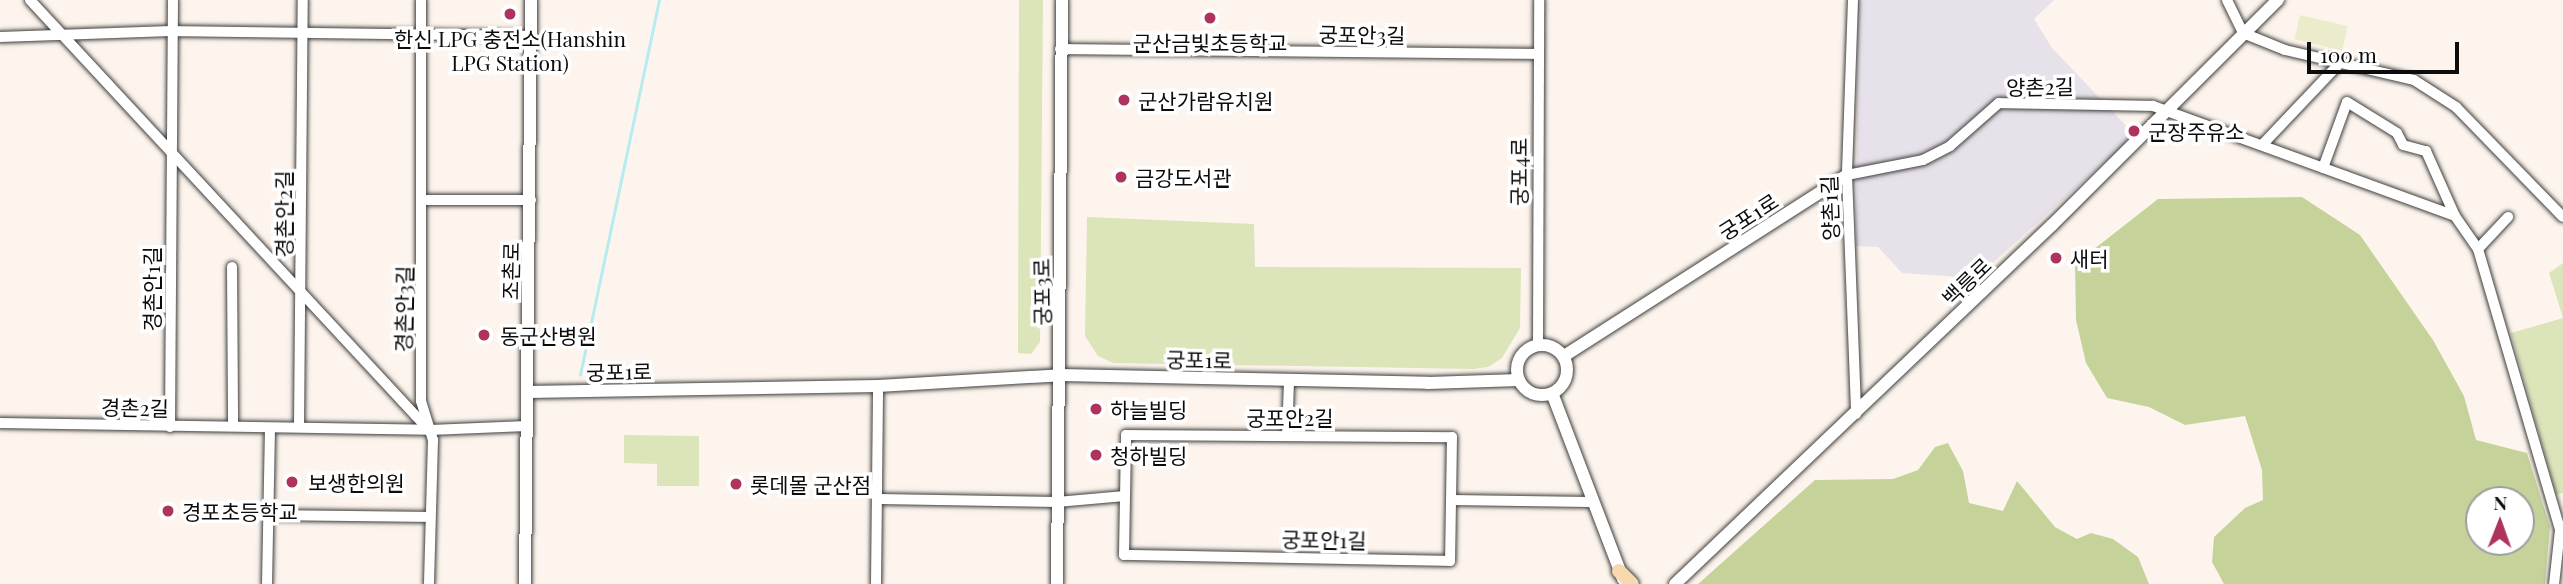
<!DOCTYPE html>
<html>
<head>
<meta charset="utf-8">
<style>
	body { margin:0 }
	#map { position:relative; width:2563px; height:584px; overflow:hidden; background:#fdf5ed; font-family:"Playfair Display","Noto Sans KR",serif }
	div>[style] { position:absolute }
	.industrial>* { inset:0; background:#e7e1ea }
	.green>* { inset:0; background:#dce4ba }
	.forest>* { inset:0; background:#c5d39b }
	.pitch>* { inset:0; background:#ebeccb; transform-origin:0 0 }
	.stream>* { height:2.5px; margin:-1.25px; padding:0 1.25px; transform-origin:1.25px; border-radius:1.25px; background:#b7ebef }
	.roads { filter:drop-shadow(0 0 2px #3f3f3f) drop-shadow(0 0 2px #3f3f3f) }
	.minor>* { height:10px; margin:-5px; padding:0 5px; transform-origin:5px; border-radius:5px; background:#fff }
	.tertiary>* { height:12px; margin:-6px; padding:0 6px; transform-origin:6px; border-radius:6px; background:#fff }
	.tertiary>.ring { margin:-6px; padding:0; box-sizing:content-box; background:none; border:12px solid #fff; border-radius:50% }
	.secondary>* { height:14px; margin:-7px; padding:0 7px; transform-origin:7px; border-radius:7px; background:#f7d9af }
	.dots>* { width:19px; height:19px; translate:-50% -50%; box-sizing:border-box; border:4px solid #fff; border-radius:50% }
	span { translate:-50% -50%; white-space:nowrap; text-align:center; line-height:1.15; -webkit-text-stroke:7px #fff; paint-order:stroke }
	.street-label { font-size:21px; color:#0c0c0c }
	.poi-label { font-size:21px; color:#0c0c0c }
	.left { translate:0 -50%; text-align:left }
	.north { position:absolute; left:2465px; top:486px; width:70px; height:70px; box-sizing:border-box; background:#fff; border:2px solid #9e9e9e; border-radius:50%; rotate:1deg; font-size:19px; font-weight:700; line-height:28px; text-align:center; color:#0c0c0c }
	.north::after { content:''; display:block; margin:auto; width:24px; height:32px; background:#ae335d; clip-path:polygon(50% 0,100% 100%,50% 72%,0 100%) }
	.scale { position:absolute; left:2307px; top:42px; width:152px; height:32px; box-sizing:border-box; border:4px solid #0c0c0c; border-top:0; padding-left:9px; font-size:21px; line-height:24px; white-space:nowrap; color:#0c0c0c; -webkit-text-stroke:5px #fff; paint-order:stroke }
</style>
</head>
<body>
<div id="map">
	<div class="industrial">
		<i style="clip-path:polygon(1858px 0,2054px 0,2034px 19px,2052px 48px,2135px 135px,1976px 278px,1902px 273px,1878px 247px,1856px 246px)"></i>
	</div>
	<div class="green">
		<i style="clip-path:polygon(1019px 0,1043px 0,1040px 342px,1031px 354px,1018px 353px)"></i>
		<i style="clip-path:polygon(1087px 217px,1254px 224px,1255px 267px,1521px 268px,1520px 328px,1502px 358px,1488px 367px,1473px 369px,1113px 363px,1098px 356px,1085px 336px)"></i>
		<i style="clip-path:polygon(2563px 263px,2563px 493px,2556px 494px,2511px 333px,2563px 318px,2549px 273px)"></i>
		<i style="clip-path:polygon(624px 435px,699px 436px,699px 486px,657px 486px,657px 464px,624px 463px)"></i>
	</div>
	<div class="forest">
		<i style="clip-path:polygon(evenodd,2302px 197px,2360px 235px,2433px 340px,2464px 396px,2476px 440px,2527px 453px,2550px 527px,2545px 584px,2224px 584px,2212px 562px,2214px 537px,2245px 508px,2263px 500px,2262px 470px,2245px 416px,2185px 425px,2149px 407px,2107px 398px,2086px 363px,2076px 320px,2075px 264px,2158px 199px,2302px 197px,2521px 500px,2521px 542px,2479px 542px,2479px 500px,2521px 500px)"></i>
		<i style="clip-path:polygon(1948px 443px,1963px 471px,1969px 503px,2003px 511px,2017px 481px,2055px 527px,2077px 539px,2091px 533px,2113px 539px,2138px 557px,2149px 584px,1698px 584px,1815px 480px,1893px 479px,1918px 470px,1935px 447px)"></i>
	</div>
	<div class="pitch">
		<i style="left:2300px;top:15px;width:49px;height:25px;rotate:13deg"></i>
	</div>
	<div class="stream">
		<i style="left:580px;top:375px;width:383px;rotate:-78.1deg"></i>
	</div>
	<div class="roads">
		<div class="minor">
			<i style="left:30px;top:0;width:587px;rotate:47.14deg"></i>
			<i style="left:421px;top:0;width:401px;rotate:90deg"></i>
			<i style="left:421px;top:401px;width:41px;rotate:72.9deg"></i>
			<i style="left:433px;top:440px;width:144px;rotate:91.6deg"></i>
			<i style="left:1853px;top:0;width:175px;rotate:92deg"></i>
			<i style="left:1847px;top:175px;width:239px;rotate:87.8deg"></i>
			<i style="left:2227px;top:0;width:37px;rotate:64deg"></i>
			<i style="left:2243px;top:33px;width:45px;rotate:22deg"></i>
			<i style="left:2285px;top:50px;width:132px;rotate:13.1deg"></i>
			<i style="left:2414px;top:80px;width:50px;rotate:32.7deg"></i>
			<i style="left:2456px;top:107px;width:153px;rotate:45.8deg"></i>
			<i style="left:0;top:37px;width:171px;rotate:-2deg"></i>
			<i style="left:171px;top:31px;width:360px;rotate:0.8deg"></i>
			<i style="left:1060px;top:49px;width:478px;rotate:0.6deg"></i>
			<i style="left:2262px;top:145px;width:112px;rotate:-46.5deg"></i>
			<i style="left:2323px;top:168px;width:70px;rotate:-70deg"></i>
			<i style="left:2347px;top:102px;width:59px;rotate:31.8deg"></i>
			<i style="left:2397px;top:133px;width:13px;rotate:63deg"></i>
			<i style="left:2403px;top:145px;width:24px;rotate:15deg"></i>
			<i style="left:2426px;top:151px;width:71px;rotate:66deg"></i>
			<i style="left:1847px;top:175px;width:77px;rotate:-11.2deg"></i>
			<i style="left:1923px;top:160px;width:30px;rotate:-27deg"></i>
			<i style="left:1950px;top:146px;width:65px;rotate:-41.3deg"></i>
			<i style="left:1999px;top:103px;width:154px;rotate:1.1deg"></i>
			<i style="left:2153px;top:106px;width:321px;rotate:20deg"></i>
			<i style="left:2455px;top:216px;width:40px;rotate:55.1deg"></i>
			<i style="left:2478px;top:249px;width:293px;rotate:73.7deg"></i>
			<i style="left:2560px;top:530px;width:54px;rotate:96.3deg"></i>
			<i style="left:421px;top:200px;width:110px"></i>
			<i style="left:2478px;top:249px;width:44px;rotate:-46.8deg"></i>
			<i style="left:232px;top:267px;width:158px;rotate:89.6deg"></i>
			<i style="left:1538px;top:345px;width:345px;rotate:-89.8deg"></i>
			<i style="left:0;top:423px;width:429px;rotate:0.9deg"></i>
			<i style="left:429px;top:430px;width:99px;rotate:-2.3deg"></i>
			<i style="left:170px;top:427px;width:427px;rotate:-89.6deg"></i>
			<i style="left:299px;top:427px;width:427px;rotate:-89.5deg"></i>
			<i style="left:1126px;top:435px;width:326px;rotate:0.4deg"></i>
			<i style="left:1452px;top:437px;width:124px;rotate:90.9deg"></i>
			<i style="left:1450px;top:561px;width:326px;rotate:-178.9deg"></i>
			<i style="left:1124px;top:555px;width:120px;rotate:-89deg"></i>
			<i style="left:1287px;top:436px;width:55px;rotate:-87.9deg"></i>
			<i style="left:879px;top:499px;width:178px;rotate:1deg"></i>
			<i style="left:1057px;top:502px;width:68px;rotate:-5deg"></i>
			<i style="left:1451px;top:500px;width:139px;rotate:0.8deg"></i>
			<i style="left:270px;top:515px;width:160px;rotate:0.7deg"></i>
			<i style="left:267px;top:584px;width:156px;rotate:-88.9deg"></i>
			<i style="left:876px;top:584px;width:198px;rotate:-89.4deg"></i>
		</div>
		<div class="tertiary">
			<i class="ring" style="left:1517px;top:345px;width:38px;height:38px"></i>
			<i style="left:1564px;top:356px;width:336px;rotate:-32.6deg"></i>
			<i style="left:528px;top:392px;width:350px;rotate:-1deg"></i>
			<i style="left:878px;top:386px;width:183px;rotate:-3.4deg"></i>
			<i style="left:1061px;top:375px;width:367px;rotate:1.2deg"></i>
			<i style="left:1428px;top:383px;width:91px;rotate:-1.9deg"></i>
			<i style="left:1552px;top:393px;width:199px;rotate:69.1deg"></i>
			<i style="left:525px;top:584px;width:584px;rotate:-89.41deg"></i>
			<i style="left:1057px;top:584px;width:584px;rotate:-89.51deg"></i>
			<i style="left:1675px;top:584px;width:521px;rotate:-43.6deg"></i>
			<i style="left:2052px;top:225px;width:319px;rotate:-44.9deg"></i>
		</div>
		<div class="secondary">
			<i style="left:1619px;top:571px;width:18px;rotate:45deg"></i>
		</div>
	</div>
	<div class="dots">
		<i style="left:510px;top:14px;background:#ae335d"></i>
		<i style="left:1210px;top:18px;background:#ae335d"></i>
		<i style="left:1124px;top:100px;background:#ae335d"></i>
		<i style="left:2134px;top:131px;background:#ae335d"></i>
		<i style="left:1121px;top:177px;background:#ae335d"></i>
		<i style="left:2056px;top:258px;background:#ae335d"></i>
		<i style="left:484px;top:335px;background:#ae335d"></i>
		<i style="left:1096px;top:409px;background:#ae335d"></i>
		<i style="left:1096px;top:455px;background:#ae335d"></i>
		<i style="left:292px;top:482px;background:#ae335d"></i>
		<i style="left:736px;top:484px;background:#ae335d"></i>
		<i style="left:168px;top:511px;background:#ae335d"></i>
	</div>
	<div class="street-label">
		<span style="left:1362px;top:34px;rotate:1deg">궁포안3길</span>
		<span style="left:2040px;top:86px;rotate:-1deg">양촌2길</span>
		<span style="left:1518px;top:172px;rotate:-90deg">궁포4로</span>
		<span style="left:1829px;top:208px;rotate:-92deg">양촌1길</span>
		<span style="left:283px;top:214px;rotate:-90deg">경촌안2길</span>
		<span style="left:1748px;top:216px;rotate:-33deg">궁포1로</span>
		<span style="left:510px;top:271px;rotate:-89deg">조촌로</span>
		<span style="left:1966px;top:281px;rotate:-44deg">백릉로</span>
		<span style="left:151px;top:289px;rotate:-90deg">경촌안1길</span>
		<span style="left:1041px;top:292px;rotate:-91deg">궁포3로</span>
		<span style="left:403px;top:309px;rotate:-89deg">경촌안3길</span>
		<span style="left:1199px;top:359px;rotate:1deg">궁포1로</span>
		<span style="left:619px;top:371px;rotate:-1deg">궁포1로</span>
		<span style="left:135px;top:407px;rotate:1deg">경촌2길</span>
		<span style="left:1290px;top:417px">궁포안2길</span>
		<span style="left:1324px;top:539px;rotate:1deg">궁포안1길</span>
	</div>
	<div class="poi-label">
		<span style="left:510px;top:50px">한신 LPG 충전소(Hanshin<br>LPG Station)</span>
		<span style="left:1210px;top:42px">군산금빛초등학교</span>
		<span class="left" style="left:1138px;top:100px">군산가람유치원</span>
		<span class="left" style="left:2148px;top:131px">군장주유소</span>
		<span class="left" style="left:1135px;top:177px">금강도서관</span>
		<span class="left" style="left:2070px;top:258px">새터</span>
		<span class="left" style="left:500px;top:335px">동군산병원</span>
		<span class="left" style="left:1110px;top:409px">하늘빌딩</span>
		<span class="left" style="left:1110px;top:455px">청하빌딩</span>
		<span class="left" style="left:308px;top:482px">보생한의원</span>
		<span class="left" style="left:750px;top:484px">롯데몰 군산점</span>
		<span class="left" style="left:182px;top:511px">경포초등학교</span>
	</div>
	<div class="north">N</div>
	<div class="scale">100 m</div>
</div>
</body>
</html>
